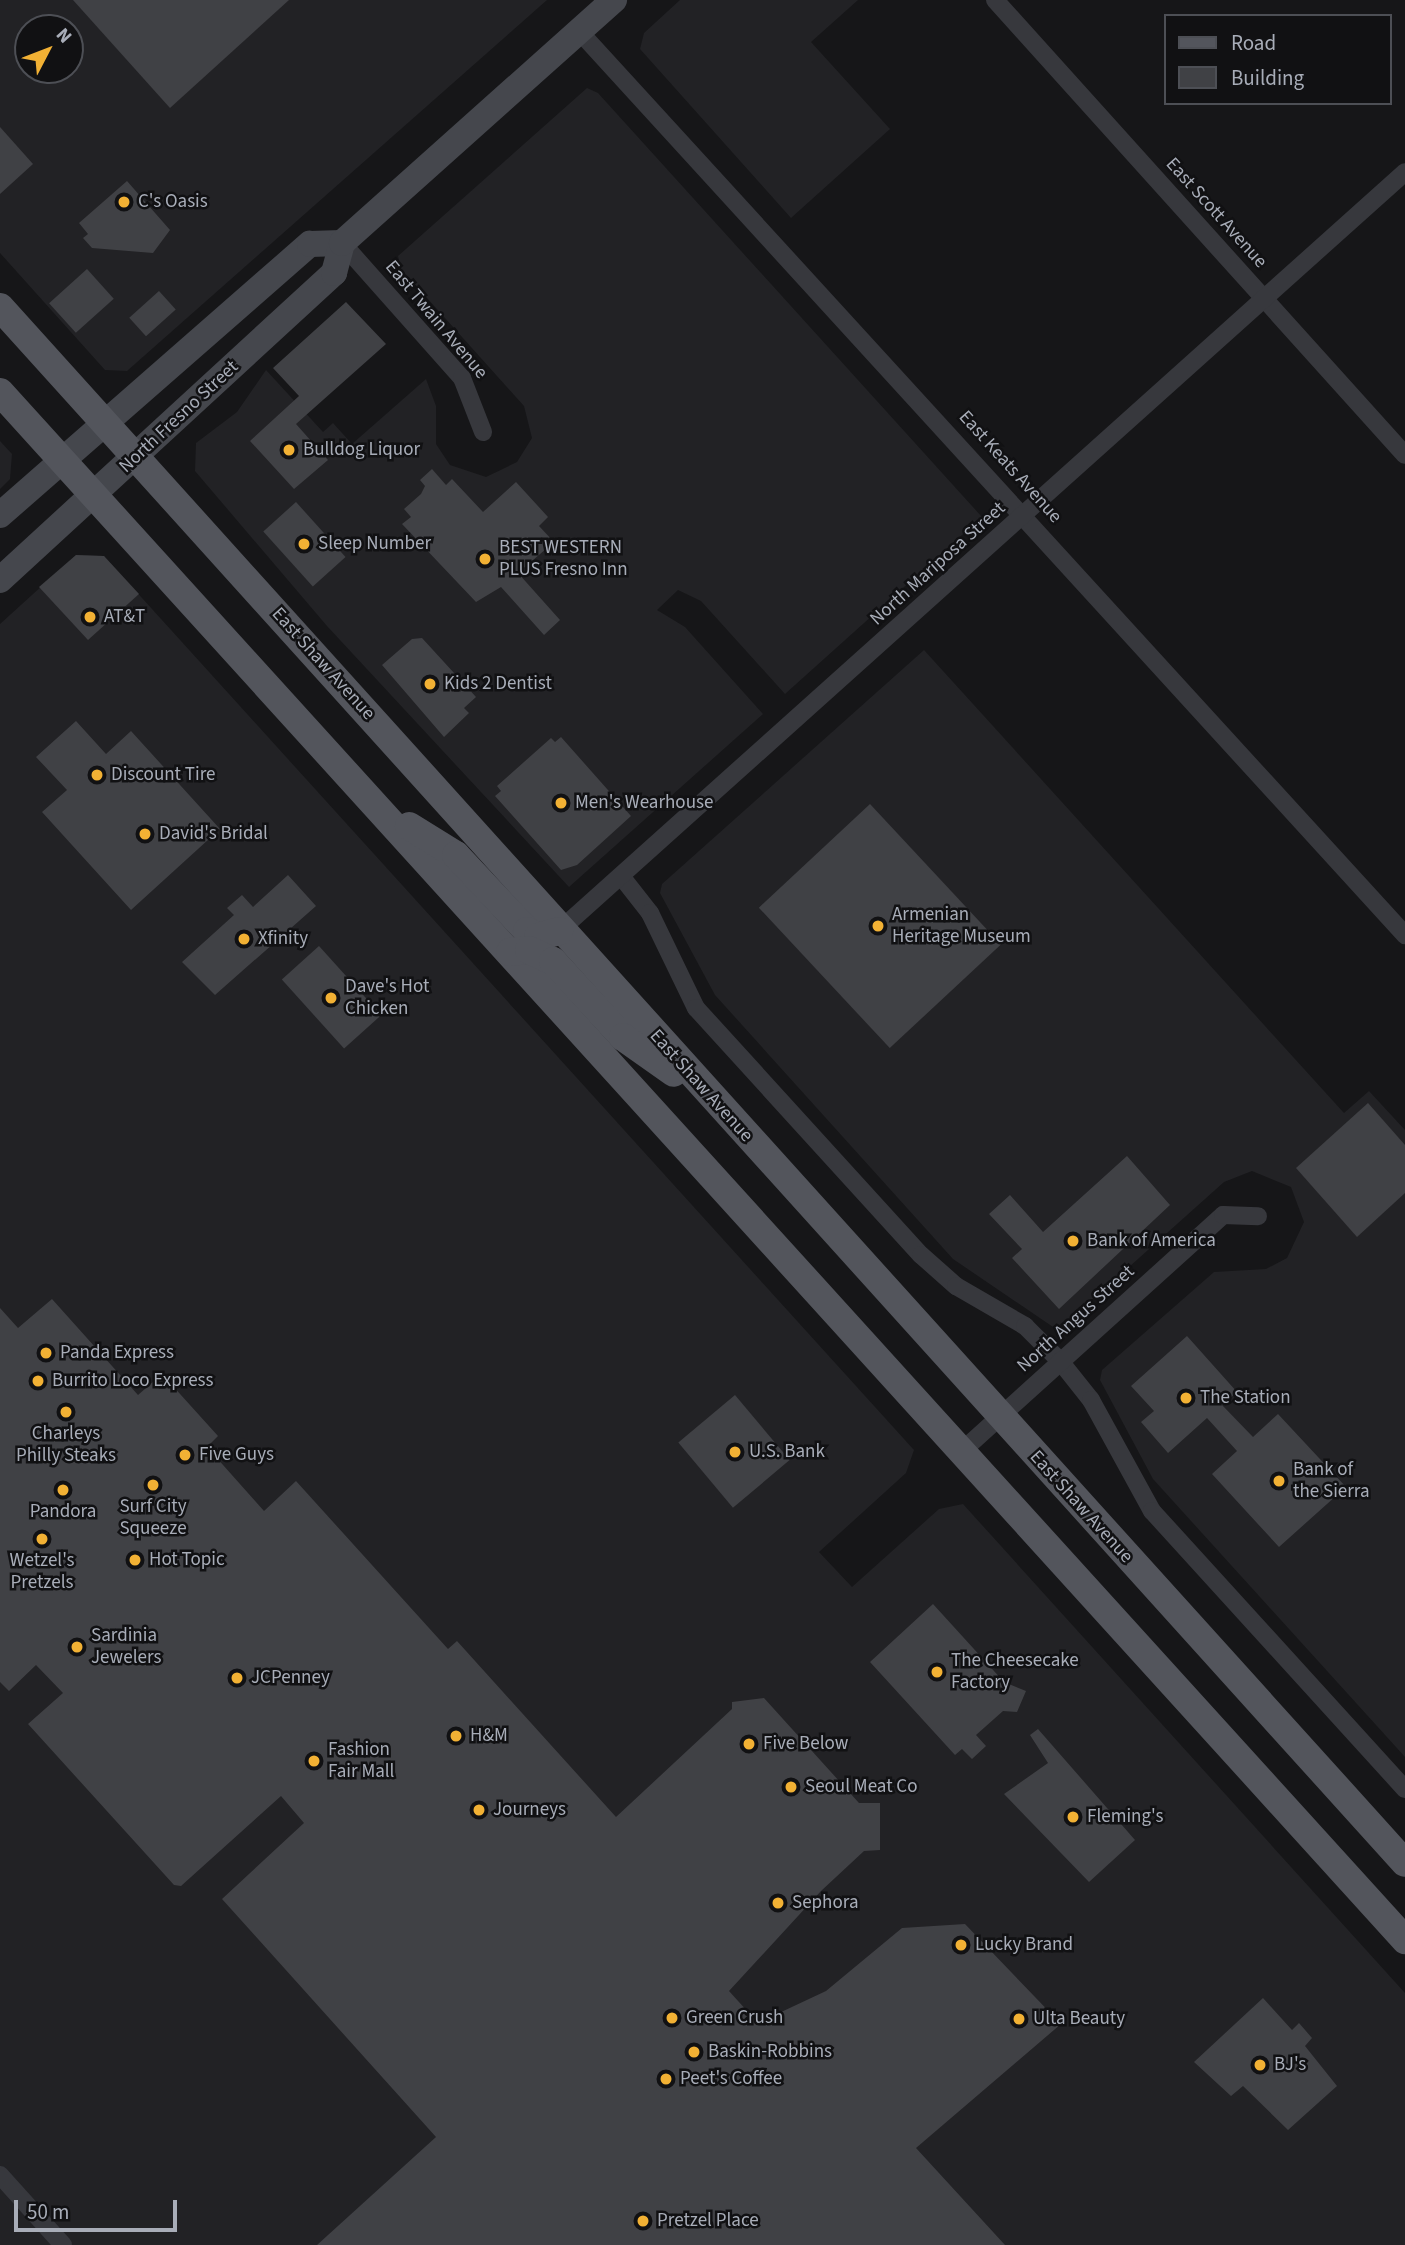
<!DOCTYPE html>
<html>
<head>
<meta charset="utf-8">
<style>
	body { margin:0 }
	#map { position:relative; width:1405px; height:2245px; overflow:hidden; background:#161618; font-family:"Source Sans 3",sans-serif }
	div>[style] { position:absolute }
	.built>* { inset:0; background:#222225 }
	.building>* { inset:0; background:#404145; transform-origin:0 0 }
	.minor>* { height:18px; margin:-9px; padding:0 9px; transform-origin:9px; border-radius:9px; background:#37383d }
	.secondary>* { height:26px; margin:-13px; padding:0 13px; transform-origin:13px; border-radius:13px; background:#45474d }
	.primary>* { height:28px; margin:-14px; padding:0 14px; transform-origin:14px; border-radius:14px; background:#53555c }
	.dots>* { width:19px; height:19px; translate:-50% -50%; box-sizing:border-box; border:4px solid #111113; border-radius:50% }
	span { translate:-50% -50%; white-space:nowrap; text-align:center; line-height:1.15; -webkit-text-stroke:5px #111113; paint-order:stroke }
	.poi-label { font-size:19px; color:#a8adb8 }
	.left { translate:0 -50%; text-align:left }
	.street-label { font-size:19px; color:#a8adb8 }
	.legend { position:absolute; left:1164px; top:14px; width:228px; height:91px; box-sizing:border-box; background:#111113; border:2px solid #4d4f55; margin:0; padding:9px 12px; list-style:none; font-size:21px; color:#a8adb8 }
	.legend li { display:flex; align-items:center; gap:14px; height:35px }
	.legend b { width:35px; border:2px solid #4d4f55 }
	.north { position:absolute; left:14px; top:14px; width:70px; height:70px; box-sizing:border-box; background:#111113; border:2px solid #4d4f55; border-radius:50%; rotate:48deg; font-size:19px; font-weight:700; line-height:28px; text-align:center; color:#a8adb8 }
	.north::after { content:''; display:block; margin:auto; width:24px; height:32px; background:#f2b134; clip-path:polygon(50% 0,100% 100%,50% 72%,0 100%) }
	.scale { position:absolute; left:14px; top:2200px; width:163px; height:32px; box-sizing:border-box; border:4px solid #a8adb8; border-top:0; padding-left:9px; font-size:21px; line-height:24px; white-space:nowrap; color:#a8adb8; -webkit-text-stroke:5px #111113; paint-order:stroke }
</style>
</head>
<body>
<div id="map">
	<div class="built">
		<i style="clip-path:polygon(evenodd,0 0,547px 0,127px 371px,105px 370px,0 253px,0 0,28px 28px,70px 28px,70px 70px,28px 70px,28px 28px)"></i>
		<i style="clip-path:polygon(680px 0,858px 0,811px 42px,890px 129px,791px 218px,640px 49px,644px 33px)"></i>
		<i style="clip-path:polygon(587px 88px,598px 93px,982px 517px,785px 694px,701px 601px,678px 590px,657px 610px,685px 627px,763px 714px,569px 887px,327px 626px,195px 471px,196px 443px,237px 412px,266px 370px,323px 432px,333px 423px,352px 444px,426px 379px,436px 406px,436px 444px,450px 465px,486px 477px,517px 462px,532px 438px,524px 406px,401px 269px,398px 256px)"></i>
		<i style="clip-path:polygon(0 441px,12px 454px,10px 479px,0 489px)"></i>
		<i style="clip-path:polygon(76px 555px,104px 556px,914px 1450px,906px 1473px,819px 1552px,852px 1587px,939px 1509px,963px 1504px,1405px 1993px,1405px 2245px,0 2245px,0 624px)"></i>
		<i style="clip-path:polygon(924px 650px,1344px 1113px,1369px 1091px,1405px 1130px,1405px 1757px,1153px 1479px,1100px 1380px,1102px 1370px,1214px 1272px,1266px 1269px,1287px 1258px,1304px 1222px,1291px 1187px,1252px 1171px,1224px 1182px,1062px 1327px,1053px 1327px,953px 1259px,715px 995px,660px 893px,662px 884px)"></i>
	</div>
	<div class="building">
		<i style="clip-path:polygon(73px 0,289px 0,170px 108px)"></i>
		<i style="clip-path:polygon(0 127px,33px 164px,0 194px)"></i>
		<i style="clip-path:polygon(127px 181px,170px 230px,153px 253px,92px 248px,83px 238px,88px 234px,79px 223px)"></i>
		<i style="left:87px;top:269px;width:40px;height:51px;rotate:48deg"></i>
		<i style="left:159px;top:291px;width:25px;height:40px;rotate:48deg"></i>
		<i style="clip-path:polygon(346px 302px,386px 344px,296px 424px,328px 460px,294px 489px,250px 441px,299px 396px,273px 368px)"></i>
		<i style="clip-path:polygon(432px 469px,446px 485px,452px 479px,483px 512px,516px 482px,548px 517px,539px 526px,554px 542px,518px 573px,560px 620px,544px 635px,501px 587px,476px 602px,402px 524px,411px 517px,404px 509px,421px 494px,425px 486px,420px 480px)"></i>
		<i style="left:296px;top:502px;width:74px;height:44px;rotate:48deg"></i>
		<i style="clip-path:polygon(76px 555px,104px 556px,139px 594px,88px 640px,39px 587px)"></i>
		<i style="clip-path:polygon(422px 638px,476px 697px,464px 708px,469px 713px,444px 737px,382px 665px,412px 639px)"></i>
		<i style="clip-path:polygon(76px 721px,106px 754px,131px 731px,220px 829px,131px 910px,42px 812px,67px 790px,36px 757px)"></i>
		<i style="clip-path:polygon(561px 737px,631px 816px,577px 865px,561px 870px,495px 796px,501px 791px,497px 786px,551px 738px,555px 742px)"></i>
		<i style="left:870px;top:804px;width:192px;height:152px;rotate:47deg"></i>
		<i style="clip-path:polygon(288px 875px,316px 906px,215px 995px,182px 962px,234px 915px,227px 908px,242px 895px,253px 907px)"></i>
		<i style="left:319px;top:946px;width:93px;height:50px;rotate:48deg"></i>
		<i style="clip-path:polygon(1368px 1103px,1405px 1145px,1405px 1193px,1357px 1237px,1296px 1168px)"></i>
		<i style="clip-path:polygon(1127px 1156px,1170px 1205px,1059px 1309px,1012px 1258px,1022px 1249px,989px 1214px,1010px 1195px,1043px 1232px)"></i>
		<i style="clip-path:polygon(52px 1299px,138px 1395px,162px 1374px,218px 1436px,207px 1447px,264px 1511px,296px 1481px,448px 1649px,457px 1641px,616px 1817px,732px 1709px,732px 1702px,764px 1698px,859px 1803px,880px 1803px,880px 1850px,864px 1851px,821px 1891px,729px 1991px,758px 2023px,826px 1991px,902px 1928px,965px 1924px,1061px 2024px,916px 2148px,1005px 2245px,317px 2245px,436px 2137px,222px 1899px,304px 1823px,281px 1796px,181px 1886px,174px 1885px,28px 1724px,63px 1693px,36px 1665px,9px 1691px,0 1682px,0 1308px,18px 1328px)"></i>
		<i style="clip-path:polygon(1187px 1336px,1237px 1392px,1222px 1405px,1253px 1437px,1278px 1414px,1346px 1487px,1279px 1547px,1212px 1474px,1237px 1451px,1207px 1418px,1168px 1453px,1141px 1422px,1154px 1411px,1131px 1386px)"></i>
		<i style="left:735px;top:1395px;width:85px;height:74px;rotate:50deg"></i>
		<i style="clip-path:polygon(933px 1604px,1004px 1682px,1026px 1691px,1017px 1712px,1003px 1711px,976px 1735px,986px 1746px,972px 1759px,962px 1749px,955px 1755px,870px 1662px)"></i>
		<i style="clip-path:polygon(1038px 1729px,1135px 1840px,1089px 1882px,1004px 1794px,1048px 1763px,1030px 1735px)"></i>
		<i style="clip-path:polygon(1263px 1998px,1292px 2030px,1299px 2023px,1312px 2038px,1305px 2046px,1337px 2086px,1288px 2130px,1243px 2086px,1231px 2096px,1194px 2062px)"></i>
	</div>
	<div class="minor">
		<i style="left:995px;top:0;width:612px;rotate:47.98deg"></i>
		<i style="left:579px;top:31px;width:1225px;rotate:47.58deg"></i>
		<i style="left:342px;top:243px;width:181px;rotate:48.4deg"></i>
		<i style="left:462px;top:378px;width:58px;rotate:68.7deg"></i>
		<i style="left:621px;top:876px;width:47px;rotate:51.9deg"></i>
		<i style="left:650px;top:913px;width:106px;rotate:64.2deg"></i>
		<i style="left:696px;top:1008px;width:334px;rotate:47.7deg"></i>
		<i style="left:921px;top:1255px;width:47px;rotate:41.5deg"></i>
		<i style="left:956px;top:1286px;width:80px;rotate:30.1deg"></i>
		<i style="left:1025px;top:1326px;width:49px;rotate:45deg"></i>
		<i style="left:1060px;top:1361px;width:50px;rotate:51.5deg"></i>
		<i style="left:1091px;top:1400px;width:127px;rotate:61.2deg"></i>
		<i style="left:1152px;top:1511px;width:376px;rotate:47.7deg"></i>
		<i style="left:560px;top:930px;width:1135px;rotate:-41.89deg"></i>
		<i style="left:962px;top:1451px;width:352px;rotate:-42.1deg"></i>
		<i style="left:1223px;top:1215px;width:35px;rotate:2deg"></i>
		<i style="left:0;top:2175px;width:94px;rotate:48deg"></i>
	</div>
	<div class="secondary">
		<i style="left:0;top:515px;width:412px;rotate:-41.2deg"></i>
		<i style="left:310px;top:244px;width:32px;rotate:-2deg"></i>
		<i style="left:0;top:580px;width:454px;rotate:-42.6deg"></i>
		<i style="left:334px;top:273px;width:31px;rotate:-75deg"></i>
		<i style="left:342px;top:243px;width:365px;rotate:-41.8deg"></i>
	</div>
	<div class="primary">
		<i style="left:0;top:307px;width:2096px;rotate:47.92deg"></i>
		<i style="left:0;top:392px;width:2091px;rotate:47.77deg"></i>
		<i style="left:409px;top:826px;width:55px;rotate:31.7deg"></i>
		<i style="left:456px;top:855px;width:104px;rotate:46.9deg"></i>
		<i style="left:527px;top:931px;width:13px;rotate:29deg"></i>
		<i style="left:538px;top:937px;width:22px;rotate:-16deg"></i>
		<i style="left:510px;top:952px;width:19px;rotate:-6deg"></i>
		<i style="left:529px;top:950px;width:26px;rotate:25deg"></i>
		<i style="left:553px;top:961px;width:103px;rotate:47.4deg"></i>
		<i style="left:623px;top:1037px;width:62px;rotate:35.2deg"></i>
	</div>
	<div class="dots">
		<i style="left:124px;top:202px;background:#f2b134"></i>
		<i style="left:289px;top:450px;background:#f2b134"></i>
		<i style="left:304px;top:544px;background:#f2b134"></i>
		<i style="left:485px;top:559px;background:#f2b134"></i>
		<i style="left:90px;top:617px;background:#f2b134"></i>
		<i style="left:430px;top:684px;background:#f2b134"></i>
		<i style="left:97px;top:775px;background:#f2b134"></i>
		<i style="left:561px;top:803px;background:#f2b134"></i>
		<i style="left:145px;top:834px;background:#f2b134"></i>
		<i style="left:878px;top:926px;background:#f2b134"></i>
		<i style="left:244px;top:939px;background:#f2b134"></i>
		<i style="left:331px;top:998px;background:#f2b134"></i>
		<i style="left:1073px;top:1241px;background:#f2b134"></i>
		<i style="left:46px;top:1353px;background:#f2b134"></i>
		<i style="left:38px;top:1381px;background:#f2b134"></i>
		<i style="left:1186px;top:1398px;background:#f2b134"></i>
		<i style="left:66px;top:1412px;background:#f2b134"></i>
		<i style="left:735px;top:1452px;background:#f2b134"></i>
		<i style="left:185px;top:1455px;background:#f2b134"></i>
		<i style="left:1279px;top:1481px;background:#f2b134"></i>
		<i style="left:153px;top:1485px;background:#f2b134"></i>
		<i style="left:63px;top:1490px;background:#f2b134"></i>
		<i style="left:42px;top:1539px;background:#f2b134"></i>
		<i style="left:135px;top:1560px;background:#f2b134"></i>
		<i style="left:77px;top:1647px;background:#f2b134"></i>
		<i style="left:937px;top:1672px;background:#f2b134"></i>
		<i style="left:237px;top:1678px;background:#f2b134"></i>
		<i style="left:456px;top:1736px;background:#f2b134"></i>
		<i style="left:749px;top:1744px;background:#f2b134"></i>
		<i style="left:314px;top:1761px;background:#f2b134"></i>
		<i style="left:791px;top:1787px;background:#f2b134"></i>
		<i style="left:479px;top:1810px;background:#f2b134"></i>
		<i style="left:1073px;top:1817px;background:#f2b134"></i>
		<i style="left:778px;top:1903px;background:#f2b134"></i>
		<i style="left:961px;top:1945px;background:#f2b134"></i>
		<i style="left:672px;top:2018px;background:#f2b134"></i>
		<i style="left:1019px;top:2019px;background:#f2b134"></i>
		<i style="left:694px;top:2052px;background:#f2b134"></i>
		<i style="left:1260px;top:2065px;background:#f2b134"></i>
		<i style="left:666px;top:2079px;background:#f2b134"></i>
		<i style="left:643px;top:2221px;background:#f2b134"></i>
	</div>
	<div class="poi-label">
		<span class="left" style="left:138px;top:202px">C's Oasis</span>
		<span class="left" style="left:303px;top:450px">Bulldog Liquor</span>
		<span class="left" style="left:318px;top:544px">Sleep Number</span>
		<span class="left" style="left:499px;top:559px">BEST WESTERN<br>PLUS Fresno Inn</span>
		<span class="left" style="left:104px;top:617px">AT&amp;T</span>
		<span class="left" style="left:444px;top:684px">Kids 2 Dentist</span>
		<span class="left" style="left:111px;top:775px">Discount Tire</span>
		<span class="left" style="left:575px;top:803px">Men's Wearhouse</span>
		<span class="left" style="left:159px;top:834px">David's Bridal</span>
		<span class="left" style="left:892px;top:926px">Armenian<br>Heritage Museum</span>
		<span class="left" style="left:258px;top:939px">Xfinity</span>
		<span class="left" style="left:345px;top:998px">Dave's Hot<br>Chicken</span>
		<span class="left" style="left:1087px;top:1241px">Bank of America</span>
		<span class="left" style="left:60px;top:1353px">Panda Express</span>
		<span class="left" style="left:52px;top:1381px">Burrito Loco Express</span>
		<span class="left" style="left:1200px;top:1398px">The Station</span>
		<span style="left:66px;top:1445px">Charleys<br>Philly Steaks</span>
		<span class="left" style="left:749px;top:1452px">U.S. Bank</span>
		<span class="left" style="left:199px;top:1455px">Five Guys</span>
		<span class="left" style="left:1293px;top:1481px">Bank of<br>the Sierra</span>
		<span style="left:153px;top:1518px">Surf City<br>Squeeze</span>
		<span style="left:63px;top:1512px">Pandora</span>
		<span class="left" style="left:149px;top:1560px">Hot Topic</span>
		<span style="left:42px;top:1572px">Wetzel's<br>Pretzels</span>
		<span class="left" style="left:91px;top:1647px">Sardinia<br>Jewelers</span>
		<span class="left" style="left:951px;top:1672px">The Cheesecake<br>Factory</span>
		<span class="left" style="left:251px;top:1678px">JCPenney</span>
		<span class="left" style="left:470px;top:1736px">H&amp;M</span>
		<span class="left" style="left:763px;top:1744px">Five Below</span>
		<span class="left" style="left:328px;top:1761px">Fashion<br>Fair Mall</span>
		<span class="left" style="left:805px;top:1787px">Seoul Meat Co</span>
		<span class="left" style="left:493px;top:1810px">Journeys</span>
		<span class="left" style="left:1087px;top:1817px">Fleming's</span>
		<span class="left" style="left:792px;top:1903px">Sephora</span>
		<span class="left" style="left:975px;top:1945px">Lucky Brand</span>
		<span class="left" style="left:686px;top:2018px">Green Crush</span>
		<span class="left" style="left:1033px;top:2019px">Ulta Beauty</span>
		<span class="left" style="left:708px;top:2052px">Baskin-Robbins</span>
		<span class="left" style="left:1274px;top:2065px">BJ's</span>
		<span class="left" style="left:680px;top:2079px">Peet's Coffee</span>
		<span class="left" style="left:657px;top:2221px">Pretzel Place</span>
	</div>
	<div class="street-label">
		<span style="left:1216px;top:213px;rotate:48deg">East Scott Avenue</span>
		<span style="left:436px;top:320px;rotate:50deg">East Twain Avenue</span>
		<span style="left:179px;top:417px;rotate:-43deg">North Fresno Street</span>
		<span style="left:1010px;top:467px;rotate:48deg">East Keats Avenue</span>
		<span style="left:938px;top:564px;rotate:-42deg">North Mariposa Street</span>
		<span style="left:323px;top:664px;rotate:48deg">East Shaw Avenue</span>
		<span style="left:701px;top:1086px;rotate:48deg">East Shaw Avenue</span>
		<span style="left:1076px;top:1319px;rotate:-42deg">North Angus Street</span>
		<span style="left:1081px;top:1507px;rotate:48deg">East Shaw Avenue</span>
	</div>
	<ul class="legend">
	<li><b style="height:9px;background:#53555c"></b>Road</li>
	<li><b style="height:19px;background:#404145"></b>Building</li>
	</ul>
	<div class="north">N</div>
	<div class="scale">50 m</div>
</div>
</body>
</html>
